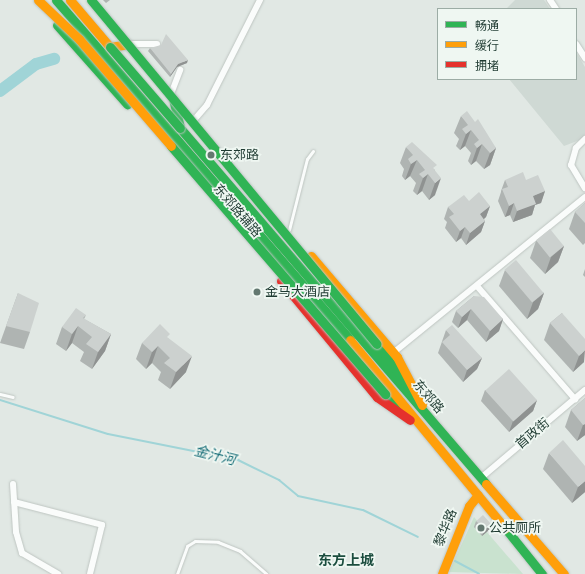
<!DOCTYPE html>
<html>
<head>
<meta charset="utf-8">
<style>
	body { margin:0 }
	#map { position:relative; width:585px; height:574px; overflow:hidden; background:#e1e8e4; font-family:"Work Sans","Noto Sans SC",sans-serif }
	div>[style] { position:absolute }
	.built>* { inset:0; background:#cfd9d4 }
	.green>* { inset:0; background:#c9e2cf }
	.stream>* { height:2px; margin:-1px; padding:0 1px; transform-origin:1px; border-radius:1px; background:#a0d4d7 }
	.river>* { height:12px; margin:-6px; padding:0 6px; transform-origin:6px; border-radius:6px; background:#a0d4d7 }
	.roads { filter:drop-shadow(0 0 1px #bec5c1) drop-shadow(0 0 1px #bec5c1) }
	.lane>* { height:3px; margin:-1.5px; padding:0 1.5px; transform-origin:1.5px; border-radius:1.5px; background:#fafcfb }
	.street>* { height:6px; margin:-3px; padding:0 3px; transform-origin:3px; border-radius:3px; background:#fafcfb }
	.fast>* { height:9px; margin:-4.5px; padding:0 4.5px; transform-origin:4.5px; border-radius:4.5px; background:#30b455 }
	.slow>* { height:9px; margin:-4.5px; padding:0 4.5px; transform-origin:4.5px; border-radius:4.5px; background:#ff9f0a }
	.jam>* { height:9px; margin:-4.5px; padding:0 4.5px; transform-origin:4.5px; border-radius:4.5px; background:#e5322d }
	.bridges { filter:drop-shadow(0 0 1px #bbc5c1) drop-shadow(0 0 1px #bbc5c1) }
	.fast-bridge>* { height:9px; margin:-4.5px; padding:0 4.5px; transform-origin:4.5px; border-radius:4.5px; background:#30b455 }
	.slow-bridge>* { height:9px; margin:-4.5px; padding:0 4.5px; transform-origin:4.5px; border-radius:4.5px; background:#ff9f0a }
	.wall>* { inset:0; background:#afb4b2 }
	.shaded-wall>* { inset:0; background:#8f9291 }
	.building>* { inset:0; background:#ccd1cf; transform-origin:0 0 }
	.dots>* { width:11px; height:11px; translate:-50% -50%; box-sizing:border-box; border:2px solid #eff7f2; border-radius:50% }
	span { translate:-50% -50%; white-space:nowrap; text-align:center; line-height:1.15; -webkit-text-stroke:3.5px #eff7f2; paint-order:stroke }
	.poi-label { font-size:13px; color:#1f3b32 }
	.left { translate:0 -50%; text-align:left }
	.street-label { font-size:13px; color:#1f3b32 }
	.water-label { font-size:14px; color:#186e78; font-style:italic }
	.neighbourhood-label { font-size:14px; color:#1b4d3e; font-weight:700 }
	.legend { position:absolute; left:437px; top:8px; width:140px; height:72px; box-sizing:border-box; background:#eff7f2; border:1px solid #9caca5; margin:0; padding:5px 7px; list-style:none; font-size:12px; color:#1f3b32 }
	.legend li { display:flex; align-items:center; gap:8px; height:20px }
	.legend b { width:20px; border:1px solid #9caca5 }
</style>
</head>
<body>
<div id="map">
	<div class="built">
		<i style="clip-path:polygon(515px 0,544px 0,550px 9px,506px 9px)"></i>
		<i style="clip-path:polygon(576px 52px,585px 67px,585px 138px,564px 146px,509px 79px,576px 79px)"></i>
	</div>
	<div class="green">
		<i style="clip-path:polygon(474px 517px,523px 574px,449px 572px)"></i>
	</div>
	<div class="stream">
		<i style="left:0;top:400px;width:113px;rotate:17.5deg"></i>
		<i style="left:108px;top:434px;width:133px;rotate:11.3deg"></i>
		<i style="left:238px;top:460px;width:46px;rotate:26deg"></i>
		<i style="left:279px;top:480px;width:25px;rotate:40deg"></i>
		<i style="left:298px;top:496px;width:66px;rotate:12.2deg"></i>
		<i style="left:363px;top:510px;width:61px;rotate:26.1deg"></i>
		<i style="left:455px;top:561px;width:27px;rotate:28deg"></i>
	</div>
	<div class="river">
		<i style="left:0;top:91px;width:45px;rotate:-36.9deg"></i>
		<i style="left:36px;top:64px;width:19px;rotate:-16deg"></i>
	</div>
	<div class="roads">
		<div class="lane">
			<i style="left:289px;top:230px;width:73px;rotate:-75.8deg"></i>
			<i style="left:307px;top:159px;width:10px;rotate:-53deg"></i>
			<i style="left:0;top:394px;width:13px;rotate:13deg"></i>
			<i style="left:177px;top:574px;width:30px;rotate:-70deg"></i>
			<i style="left:187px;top:546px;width:9px;rotate:-32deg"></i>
			<i style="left:195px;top:541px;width:23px;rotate:2deg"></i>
			<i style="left:218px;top:542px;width:24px;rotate:22deg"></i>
			<i style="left:240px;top:551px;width:35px;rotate:41deg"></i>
		</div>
		<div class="street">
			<i style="left:550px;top:0;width:11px;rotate:56deg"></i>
			<i style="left:128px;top:44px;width:29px"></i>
			<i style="left:576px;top:44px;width:17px;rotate:57deg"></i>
			<i style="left:171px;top:94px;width:26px;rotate:-69deg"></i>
			<i style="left:194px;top:120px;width:20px;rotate:-49deg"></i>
			<i style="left:207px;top:105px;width:118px;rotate:-63.2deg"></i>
			<i style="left:585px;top:139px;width:13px;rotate:135deg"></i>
			<i style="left:576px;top:148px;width:18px;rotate:106deg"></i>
			<i style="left:571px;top:165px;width:27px;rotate:59deg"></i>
			<i style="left:477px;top:286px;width:150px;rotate:49.1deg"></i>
			<i style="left:393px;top:353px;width:247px;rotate:-39.1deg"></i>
			<i style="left:482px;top:477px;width:135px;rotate:-40.2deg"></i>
			<i style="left:13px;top:484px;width:48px;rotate:86.4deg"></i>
			<i style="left:16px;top:532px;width:22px;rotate:74deg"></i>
			<i style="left:22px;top:553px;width:42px;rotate:30.3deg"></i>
			<i style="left:14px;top:502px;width:91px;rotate:14.6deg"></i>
			<i style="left:102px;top:525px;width:50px;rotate:103.8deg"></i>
		</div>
		<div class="fast">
			<i style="left:56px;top:0;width:449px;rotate:49.1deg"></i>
			<i style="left:57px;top:25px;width:106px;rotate:48.5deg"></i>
			<i style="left:173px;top:99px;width:30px;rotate:76deg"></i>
			<i style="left:180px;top:128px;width:469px;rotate:49.3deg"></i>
			<i style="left:377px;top:344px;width:57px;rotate:53.5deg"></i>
			<i style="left:385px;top:394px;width:33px;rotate:44deg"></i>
			<i style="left:505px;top:528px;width:59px;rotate:51.2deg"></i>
		</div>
		<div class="slow">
			<i style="left:70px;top:0;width:62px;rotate:49.6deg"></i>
			<i style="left:110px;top:47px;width:18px;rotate:-9deg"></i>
			<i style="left:311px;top:256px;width:133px;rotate:49.6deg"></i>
			<i style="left:397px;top:357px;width:54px;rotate:62.5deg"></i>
			<i style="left:350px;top:340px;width:244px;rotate:50.5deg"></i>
			<i style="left:486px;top:484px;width:119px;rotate:49.1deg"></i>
			<i style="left:442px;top:574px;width:73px;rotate:-68.3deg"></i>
			<i style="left:469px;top:506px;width:14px;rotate:-51deg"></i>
		</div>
		<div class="jam">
			<i style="left:281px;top:281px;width:151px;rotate:50.4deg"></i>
			<i style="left:377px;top:397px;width:40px;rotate:34.9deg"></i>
		</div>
	</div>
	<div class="bridges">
		<div class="fast-bridge">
			<i style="left:91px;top:0;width:447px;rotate:50.3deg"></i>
			<i style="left:110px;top:47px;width:107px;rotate:49.2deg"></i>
			<i style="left:171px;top:146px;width:328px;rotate:49.2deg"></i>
		</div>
		<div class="slow-bridge">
			<i style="left:38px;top:0;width:57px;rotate:43.6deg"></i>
			<i style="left:79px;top:39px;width:141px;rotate:49.3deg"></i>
		</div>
	</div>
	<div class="wall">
		<i style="clip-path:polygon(103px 0,110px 0,106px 3px)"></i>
		<i style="clip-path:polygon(150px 48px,187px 63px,177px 67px,170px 77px,148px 51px)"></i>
		<i style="clip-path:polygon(461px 116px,496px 148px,490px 165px,484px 169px,476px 161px,471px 165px,468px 161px,471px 153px,465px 146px,460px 150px,456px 146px,459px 139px,454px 133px)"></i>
		<i style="clip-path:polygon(406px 147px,435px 170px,435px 195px,429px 200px,422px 191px,417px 195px,413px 191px,416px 183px,410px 176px,405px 180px,402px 176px,404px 169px,400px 163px)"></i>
		<i style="clip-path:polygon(505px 180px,526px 180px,545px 191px,541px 203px,535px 205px,532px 215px,513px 222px,510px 215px,505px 217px,498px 201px,501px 192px,501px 191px)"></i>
		<i style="clip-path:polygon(469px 201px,490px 206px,486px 217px,484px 219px,485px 221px,481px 232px,466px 245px,461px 238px,456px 242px,445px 228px,447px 222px,444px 219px,448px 207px)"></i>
		<i style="clip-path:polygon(585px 203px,585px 243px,583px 245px,569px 229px,575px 212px)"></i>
		<i style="clip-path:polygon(536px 241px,564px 246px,558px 262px,545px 274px,530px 258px)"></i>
		<i style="clip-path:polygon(585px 269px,585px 277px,583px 275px)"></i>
		<i style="clip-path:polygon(505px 270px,544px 293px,538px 309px,527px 319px,499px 286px)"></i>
		<i style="clip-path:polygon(18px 293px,30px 332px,24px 349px,0 343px)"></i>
		<i style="clip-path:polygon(474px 296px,503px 319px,499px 331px,486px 342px,467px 320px,458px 328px,452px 322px,456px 311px)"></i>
		<i style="clip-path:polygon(562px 313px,584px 362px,573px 372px,544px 340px,550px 323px)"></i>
		<i style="clip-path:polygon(86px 315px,84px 319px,111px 334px,105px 351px,92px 369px,80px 361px,84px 352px,72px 343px,66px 351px,56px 344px,62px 327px)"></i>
		<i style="clip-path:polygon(446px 330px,482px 358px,477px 369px,463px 382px,438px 353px)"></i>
		<i style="clip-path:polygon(168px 338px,186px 372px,170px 389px,158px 380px,161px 372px,152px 363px,146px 369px,136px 359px,142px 343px)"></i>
		<i style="clip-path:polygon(485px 390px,537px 400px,533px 411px,509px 432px,481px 401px)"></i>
		<i style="clip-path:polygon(585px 398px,585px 435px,577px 441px,565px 427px,571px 410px)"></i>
		<i style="clip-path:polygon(549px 453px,585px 492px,572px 503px,543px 469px)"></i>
		<i style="clip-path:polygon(476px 521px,489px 530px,482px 536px,474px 527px)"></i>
	</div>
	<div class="shaded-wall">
		<i style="clip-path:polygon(188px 60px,187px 63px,177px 67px,170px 77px,171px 74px,178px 64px)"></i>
		<i style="clip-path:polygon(471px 130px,465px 146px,460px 150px,466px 134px)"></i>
		<i style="clip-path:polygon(482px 144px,476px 161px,471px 165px,477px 148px)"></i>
		<i style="clip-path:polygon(496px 148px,490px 165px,484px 169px,490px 153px)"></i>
		<i style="clip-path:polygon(417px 160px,410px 176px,405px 180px,411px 164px)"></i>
		<i style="clip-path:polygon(428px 174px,422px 191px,417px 195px,423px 178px)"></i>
		<i style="clip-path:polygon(441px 178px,435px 195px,429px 200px,435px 183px)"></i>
		<i style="clip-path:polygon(545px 191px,541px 203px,535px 205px,532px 215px,513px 222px,517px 211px,533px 196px)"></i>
		<i style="clip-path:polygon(514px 203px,510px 215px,505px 217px,509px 206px)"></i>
		<i style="clip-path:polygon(490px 206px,486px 217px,476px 226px,480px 214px)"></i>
		<i style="clip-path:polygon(485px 221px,481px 232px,466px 245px,470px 233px)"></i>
		<i style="clip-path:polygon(465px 227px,461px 238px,456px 242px,460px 231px)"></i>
		<i style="clip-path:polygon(564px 246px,558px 262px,545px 274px,551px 257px)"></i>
		<i style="clip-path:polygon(544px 293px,538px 309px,527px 319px,533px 302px)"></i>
		<i style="clip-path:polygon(471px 309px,467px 320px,458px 328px,462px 317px)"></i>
		<i style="clip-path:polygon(503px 319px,499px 331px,486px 342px,490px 331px)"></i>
		<i style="clip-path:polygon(78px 326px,72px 343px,66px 351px,72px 334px)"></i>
		<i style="clip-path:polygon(111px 334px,105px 351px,92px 369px,98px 352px)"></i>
		<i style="clip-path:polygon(158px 346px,152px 363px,146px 369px,152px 352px)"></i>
		<i style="clip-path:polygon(585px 350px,584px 362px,573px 372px,579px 356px)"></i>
		<i style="clip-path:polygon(192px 356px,186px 372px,170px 389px,176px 372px)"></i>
		<i style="clip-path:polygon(482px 358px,477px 369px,463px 382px,467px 370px)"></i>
		<i style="clip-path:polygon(537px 400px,533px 411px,509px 432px,513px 421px)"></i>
		<i style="clip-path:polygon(585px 424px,585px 435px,577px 441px,583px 425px)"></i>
		<i style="clip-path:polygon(585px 481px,585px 492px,572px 503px,578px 487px)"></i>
		<i style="clip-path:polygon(491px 524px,489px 530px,482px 536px,484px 530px)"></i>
	</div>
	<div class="building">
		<i style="clip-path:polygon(166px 34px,188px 60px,178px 64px,171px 74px,150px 48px,161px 45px)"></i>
		<i style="clip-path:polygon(467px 111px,475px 122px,478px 119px,496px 148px,490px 153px,482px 144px,477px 148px,474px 144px,479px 140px,471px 130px,466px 134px,462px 129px,468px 125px,461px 116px)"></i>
		<i style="clip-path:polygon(412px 142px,437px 165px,433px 168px,441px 178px,435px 183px,428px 174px,423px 178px,419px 174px,425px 170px,417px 160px,411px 164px,408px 159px,413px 155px,406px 147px)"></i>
		<i style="clip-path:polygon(523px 172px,526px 180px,538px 175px,545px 191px,533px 196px,536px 204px,517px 211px,514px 203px,509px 206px,502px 189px,508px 187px,505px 180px)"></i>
		<i style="clip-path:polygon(479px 192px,490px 206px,480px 214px,485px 221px,470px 233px,465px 227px,460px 231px,449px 217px,454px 214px,448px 207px,464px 195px,469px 201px)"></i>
		<i style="clip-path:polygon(585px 203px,585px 223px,575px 212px)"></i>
		<i style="left:550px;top:229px;width:22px;height:18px;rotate:51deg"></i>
		<i style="left:516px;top:260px;width:43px;height:15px;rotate:50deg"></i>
		<i style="clip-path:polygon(18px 293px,39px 303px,30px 332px,6px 326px)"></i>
		<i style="clip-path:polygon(474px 296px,484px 297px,503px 319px,490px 331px,471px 309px,462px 317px,456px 311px)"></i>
		<i style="clip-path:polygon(76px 308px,86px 315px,83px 318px,111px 334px,98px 352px,86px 344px,92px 337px,78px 326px,72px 334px,62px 327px)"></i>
		<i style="clip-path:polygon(562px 313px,585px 339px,585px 350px,579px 356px,550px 323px)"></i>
		<i style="clip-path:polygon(160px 324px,170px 334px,167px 337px,192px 356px,176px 372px,164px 363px,170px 358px,158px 346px,152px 352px,142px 343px)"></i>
		<i style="clip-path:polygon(452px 325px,482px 358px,467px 370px,442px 342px,450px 335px,446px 330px)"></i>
		<i style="left:509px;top:369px;width:42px;height:32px;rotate:48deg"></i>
		<i style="clip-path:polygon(585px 398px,585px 424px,583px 425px,571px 410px)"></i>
		<i style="clip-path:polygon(563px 440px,585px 466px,585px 481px,578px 487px,549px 453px)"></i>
		<i style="left:483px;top:515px;width:12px;height:9px;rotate:48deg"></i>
	</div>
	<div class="dots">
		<i style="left:211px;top:155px;background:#637870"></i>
		<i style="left:257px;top:292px;background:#637870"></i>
		<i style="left:481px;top:528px;background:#637870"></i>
	</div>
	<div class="poi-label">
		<span class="left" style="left:220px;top:155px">东郊路</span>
		<span class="left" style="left:265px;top:292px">金马大酒店</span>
		<span class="left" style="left:489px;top:528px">公共厕所</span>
	</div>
	<div class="street-label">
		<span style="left:237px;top:211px;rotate:49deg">东郊路辅路</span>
		<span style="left:428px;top:397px;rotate:49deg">东郊路</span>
		<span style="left:533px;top:434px;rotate:-40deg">首政街</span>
		<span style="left:446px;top:528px;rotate:-68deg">黎华路</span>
	</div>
	<div class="water-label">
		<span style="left:215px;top:455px;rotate:14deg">金汁河</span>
	</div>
	<div class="neighbourhood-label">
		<span style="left:346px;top:560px">东方上城</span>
	</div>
	<ul class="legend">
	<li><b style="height:5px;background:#30b455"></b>畅通</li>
	<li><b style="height:5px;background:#ff9f0a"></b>缓行</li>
	<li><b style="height:5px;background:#e5322d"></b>拥堵</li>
	</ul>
</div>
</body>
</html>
